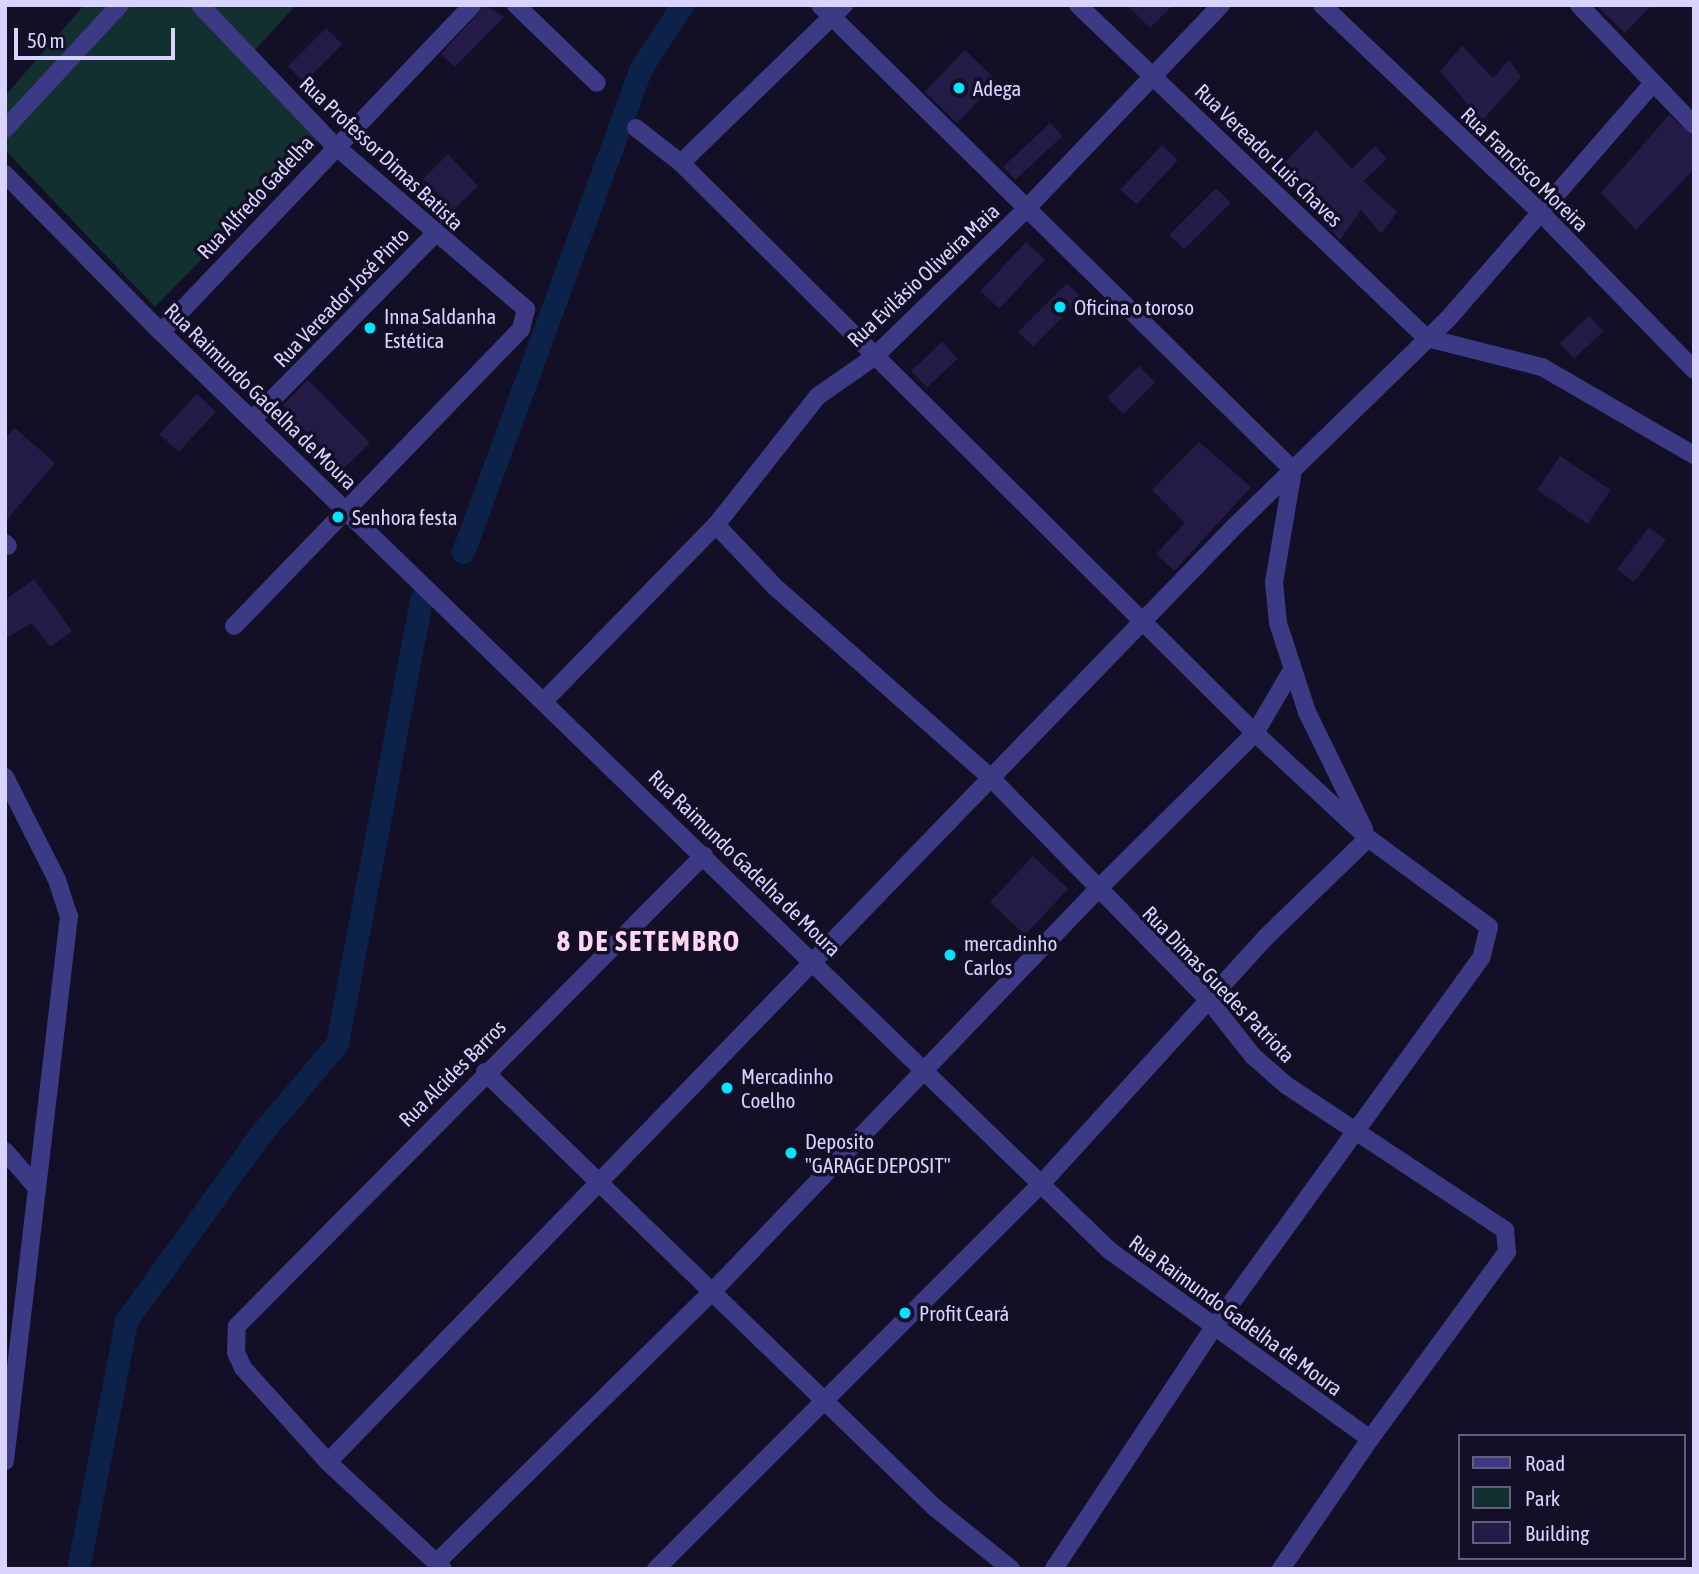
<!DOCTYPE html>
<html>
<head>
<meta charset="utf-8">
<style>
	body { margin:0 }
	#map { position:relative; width:1699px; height:1574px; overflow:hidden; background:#130f26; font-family:"Asap Condensed",sans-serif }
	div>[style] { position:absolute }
	.green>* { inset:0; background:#12302f }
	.canal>* { height:23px; margin:-11.5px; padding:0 11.5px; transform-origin:11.5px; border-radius:11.5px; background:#0c2248 }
	.building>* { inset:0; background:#241b47; transform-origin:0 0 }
	.minor>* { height:18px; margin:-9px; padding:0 9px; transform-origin:9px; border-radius:9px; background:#3d3a85 }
	.dots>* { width:19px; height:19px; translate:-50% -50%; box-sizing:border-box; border:4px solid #130f26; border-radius:50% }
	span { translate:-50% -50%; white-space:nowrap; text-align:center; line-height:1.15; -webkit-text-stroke:7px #130f26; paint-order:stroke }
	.poi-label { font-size:21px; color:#d9d4ff }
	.left { translate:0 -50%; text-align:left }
	.street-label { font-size:21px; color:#d9d4ff }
	.district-label { font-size:28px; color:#ffd6f0; font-weight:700; letter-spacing:2px }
	.frame { position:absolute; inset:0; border:7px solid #d9d4ff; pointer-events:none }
	.legend { position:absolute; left:1458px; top:1434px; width:228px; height:126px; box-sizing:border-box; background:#130f26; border:2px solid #625e7d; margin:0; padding:9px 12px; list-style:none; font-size:21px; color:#d9d4ff }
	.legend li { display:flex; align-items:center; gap:14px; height:35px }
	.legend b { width:35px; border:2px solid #625e7d }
	.scale { position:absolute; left:14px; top:28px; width:161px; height:32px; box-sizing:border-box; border:4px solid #d9d4ff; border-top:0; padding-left:9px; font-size:21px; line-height:24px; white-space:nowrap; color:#d9d4ff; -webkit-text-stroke:5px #130f26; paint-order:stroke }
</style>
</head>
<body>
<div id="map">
	<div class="green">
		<i style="clip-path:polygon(84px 5px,296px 5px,253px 52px,326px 132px,155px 307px,5px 150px,5px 96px)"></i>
	</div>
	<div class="canal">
		<i style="left:463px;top:552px;width:516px;rotate:-69.81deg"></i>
		<i style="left:641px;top:68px;width:75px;rotate:-56.9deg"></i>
		<i style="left:78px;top:1569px;width:253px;rotate:-79deg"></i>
		<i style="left:126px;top:1321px;width:226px;rotate:-54.3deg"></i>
		<i style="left:258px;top:1137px;width:122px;rotate:-49.7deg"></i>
		<i style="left:337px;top:1044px;width:453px;rotate:-79.3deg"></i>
	</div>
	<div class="building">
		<i style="clip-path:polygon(485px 5px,504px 17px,455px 67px,441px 54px)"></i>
		<i style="clip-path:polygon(1127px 5px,1173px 5px,1150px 28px)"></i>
		<i style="clip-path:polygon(1596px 5px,1652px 5px,1625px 33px)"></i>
		<i style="left:326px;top:28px;width:23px;height:54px;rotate:45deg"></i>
		<i style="clip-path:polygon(1462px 46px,1493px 78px,1509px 60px,1521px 77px,1472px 132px,1458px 117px,1468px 105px,1440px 71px)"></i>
		<i style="left:965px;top:50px;width:45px;height:58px;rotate:44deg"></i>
		<i style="clip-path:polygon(1669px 115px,1694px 136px,1694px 169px,1636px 230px,1601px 193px)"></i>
		<i style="left:1050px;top:123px;width:18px;height:64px;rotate:47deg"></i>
		<i style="clip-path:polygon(1316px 130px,1352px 169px,1375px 146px,1387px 159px,1363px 181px,1397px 212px,1381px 234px,1361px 210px,1340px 240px,1276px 171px)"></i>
		<i style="left:1162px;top:145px;width:22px;height:61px;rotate:43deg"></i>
		<i style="clip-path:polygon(448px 154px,478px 186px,442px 221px,430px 209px,442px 198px,423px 179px)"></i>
		<i style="left:1216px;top:188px;width:21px;height:66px;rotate:45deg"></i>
		<i style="left:1026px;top:242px;width:26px;height:67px;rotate:43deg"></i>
		<i style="left:1067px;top:283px;width:21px;height:69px;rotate:45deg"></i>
		<i style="left:1589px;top:316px;width:21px;height:40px;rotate:47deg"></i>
		<i style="left:942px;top:342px;width:23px;height:42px;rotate:47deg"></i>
		<i style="left:1139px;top:366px;width:23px;height:45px;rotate:45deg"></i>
		<i style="clip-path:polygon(308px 380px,370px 443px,339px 473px,283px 405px)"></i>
		<i style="left:197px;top:394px;width:26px;height:55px;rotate:43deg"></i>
		<i style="clip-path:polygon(15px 428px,55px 463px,5px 522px,5px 438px)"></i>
		<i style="clip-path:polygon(1199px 442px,1251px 487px,1174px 571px,1156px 554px,1185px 523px,1152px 490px)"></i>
		<i style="left:1560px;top:456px;width:61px;height:41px;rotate:34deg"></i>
		<i style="left:1649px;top:527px;width:21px;height:53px;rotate:37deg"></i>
		<i style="clip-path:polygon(34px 579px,72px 631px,50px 647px,32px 623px,5px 639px,5px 600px)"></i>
		<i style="left:1033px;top:856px;width:48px;height:63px;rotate:43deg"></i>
	</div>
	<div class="minor">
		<i style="left:200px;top:5px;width:194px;rotate:46.3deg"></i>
		<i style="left:334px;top:145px;width:253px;rotate:40.5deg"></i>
		<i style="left:526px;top:309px;width:21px;rotate:104deg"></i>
		<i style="left:521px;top:329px;width:413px;rotate:134deg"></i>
		<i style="left:516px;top:5px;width:112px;rotate:43.9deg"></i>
		<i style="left:820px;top:5px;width:663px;rotate:44.51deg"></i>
		<i style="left:1293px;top:470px;width:114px;rotate:99.6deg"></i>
		<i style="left:1274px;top:582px;width:41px;rotate:84.4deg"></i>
		<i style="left:1278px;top:623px;width:94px;rotate:72deg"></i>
		<i style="left:1307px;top:712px;width:130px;rotate:64deg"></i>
		<i style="left:1078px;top:5px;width:482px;rotate:43.7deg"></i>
		<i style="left:1427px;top:338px;width:119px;rotate:14.2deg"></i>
		<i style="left:1542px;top:367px;width:176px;rotate:30.1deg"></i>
		<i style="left:1322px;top:5px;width:305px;rotate:43.5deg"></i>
		<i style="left:1543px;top:215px;width:216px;rotate:45.7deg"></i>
		<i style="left:1579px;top:5px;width:166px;rotate:46.2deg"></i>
		<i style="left:636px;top:128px;width:57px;rotate:37.9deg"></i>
		<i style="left:681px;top:163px;width:809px;rotate:44.8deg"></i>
		<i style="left:1255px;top:733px;width:154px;rotate:42.9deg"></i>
		<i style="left:1368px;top:838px;width:150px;rotate:36.3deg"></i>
		<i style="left:1489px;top:927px;width:32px;rotate:104deg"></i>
		<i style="left:1481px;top:958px;width:459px;rotate:125.9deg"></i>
		<i style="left:1212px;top:1330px;width:287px;rotate:123.5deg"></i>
		<i style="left:5px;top:129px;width:169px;rotate:-47.2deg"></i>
		<i style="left:681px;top:163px;width:227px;rotate:-44.1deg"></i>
		<i style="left:5px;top:174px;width:222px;rotate:45.4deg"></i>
		<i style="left:161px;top:332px;width:1320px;rotate:44.08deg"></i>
		<i style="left:1109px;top:1250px;width:322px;rotate:35.9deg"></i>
		<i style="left:1370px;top:1439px;width:158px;rotate:124.4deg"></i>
		<i style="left:161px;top:332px;width:451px;rotate:-46.4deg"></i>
		<i style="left:252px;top:420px;width:260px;rotate:-45.5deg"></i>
		<i style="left:716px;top:525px;width:84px;rotate:46.4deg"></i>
		<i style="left:774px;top:586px;width:288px;rotate:41.5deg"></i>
		<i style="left:990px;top:777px;width:316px;rotate:45.6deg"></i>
		<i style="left:1211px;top:1003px;width:68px;rotate:51.6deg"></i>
		<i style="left:1253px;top:1056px;width:44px;rotate:41.3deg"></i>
		<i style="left:1286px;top:1085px;width:263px;rotate:33.5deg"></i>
		<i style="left:1505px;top:1230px;width:22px;rotate:85deg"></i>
		<i style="left:1507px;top:1252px;width:232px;rotate:126.2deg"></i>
		<i style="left:5px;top:543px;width:4px;rotate:45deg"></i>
		<i style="left:545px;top:700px;width:245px;rotate:-45.7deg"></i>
		<i style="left:716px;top:525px;width:164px;rotate:-51.7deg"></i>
		<i style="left:818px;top:396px;width:68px;rotate:-34.9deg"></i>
		<i style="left:874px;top:357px;width:214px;rotate:-44.2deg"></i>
		<i style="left:1027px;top:208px;width:281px;rotate:-46.3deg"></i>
		<i style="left:5px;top:777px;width:115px;rotate:63.2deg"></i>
		<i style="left:57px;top:880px;width:38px;rotate:72deg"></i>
		<i style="left:69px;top:916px;width:549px;rotate:96.7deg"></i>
		<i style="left:485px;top:1072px;width:625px;rotate:44.09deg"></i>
		<i style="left:934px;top:1507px;width:99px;rotate:38.8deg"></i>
		<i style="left:5px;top:1151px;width:49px;rotate:49.1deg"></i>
		<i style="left:328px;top:1462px;width:1302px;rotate:-45.9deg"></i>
		<i style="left:1234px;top:527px;width:298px;rotate:-44.2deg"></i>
		<i style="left:1448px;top:319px;width:311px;rotate:-49deg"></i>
		<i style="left:436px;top:1563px;width:387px;rotate:-44.5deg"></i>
		<i style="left:712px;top:1292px;width:555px;rotate:-46.24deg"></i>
		<i style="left:1096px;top:891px;width:224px;rotate:-44.8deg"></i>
		<i style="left:1255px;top:733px;width:71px;rotate:-59.5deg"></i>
		<i style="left:443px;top:1569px;width:157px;rotate:-137.1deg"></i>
		<i style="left:328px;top:1462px;width:127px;rotate:-132.1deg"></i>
		<i style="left:243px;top:1368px;width:17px;rotate:-114deg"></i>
		<i style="left:236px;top:1352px;width:26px;rotate:-88deg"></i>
		<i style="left:237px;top:1326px;width:663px;rotate:-45.24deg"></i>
		<i style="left:656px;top:1569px;width:547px;rotate:-45deg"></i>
		<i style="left:1043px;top:1182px;width:331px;rotate:-47.7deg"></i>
		<i style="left:1266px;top:937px;width:142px;rotate:-44.1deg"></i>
	</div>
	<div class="dots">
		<i style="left:959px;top:88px;background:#00e5ff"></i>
		<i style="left:1060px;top:307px;background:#00e5ff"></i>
		<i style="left:370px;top:328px;background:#00e5ff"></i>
		<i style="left:338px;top:517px;background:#00e5ff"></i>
		<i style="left:950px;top:955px;background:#00e5ff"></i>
		<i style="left:727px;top:1088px;background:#00e5ff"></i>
		<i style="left:791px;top:1153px;background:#00e5ff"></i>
		<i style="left:905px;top:1313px;background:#00e5ff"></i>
	</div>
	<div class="poi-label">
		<span class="left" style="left:973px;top:88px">Adega</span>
		<span class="left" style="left:1074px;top:307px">Oficina o toroso</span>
		<span class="left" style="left:384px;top:328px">Inna Saldanha<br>Estética</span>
		<span class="left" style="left:352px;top:517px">Senhora festa</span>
		<span class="left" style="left:964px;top:955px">mercadinho<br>Carlos</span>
		<span class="left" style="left:741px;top:1088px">Mercadinho<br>Coelho</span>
		<span class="left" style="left:805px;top:1153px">Deposito<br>"GARAGE DEPOSIT"</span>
		<span class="left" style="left:919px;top:1313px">Profit Ceará</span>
	</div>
	<div class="street-label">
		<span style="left:382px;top:153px;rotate:43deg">Rua Professor Dimas Batista</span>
		<span style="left:1269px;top:155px;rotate:44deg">Rua Vereador Luis Chaves</span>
		<span style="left:1525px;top:169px;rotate:44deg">Rua Francisco Moreira</span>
		<span style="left:255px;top:197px;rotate:-47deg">Rua Alfredo Gadelha</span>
		<span style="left:923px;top:275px;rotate:-43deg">Rua Evilásio Oliveira Maia</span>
		<span style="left:341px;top:297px;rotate:-46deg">Rua Vereador José Pinto</span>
		<span style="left:261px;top:396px;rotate:44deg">Rua Raimundo Gadelha de Moura</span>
		<span style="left:745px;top:863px;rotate:44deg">Rua Raimundo Gadelha de Moura</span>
		<span style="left:1219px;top:984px;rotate:46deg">Rua Dimas Guedes Patriota</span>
		<span style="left:452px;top:1073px;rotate:-45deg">Rua Alcides Barros</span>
		<span style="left:1236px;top:1315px;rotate:36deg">Rua Raimundo Gadelha de Moura</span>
	</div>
	<div class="district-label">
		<span style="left:649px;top:941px">8 DE SETEMBRO</span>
	</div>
	<div class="frame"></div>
	<ul class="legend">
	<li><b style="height:9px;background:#3d3a85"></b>Road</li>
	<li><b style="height:19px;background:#12302f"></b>Park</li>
	<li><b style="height:19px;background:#241b47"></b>Building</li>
	</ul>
	<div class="scale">50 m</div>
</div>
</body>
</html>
